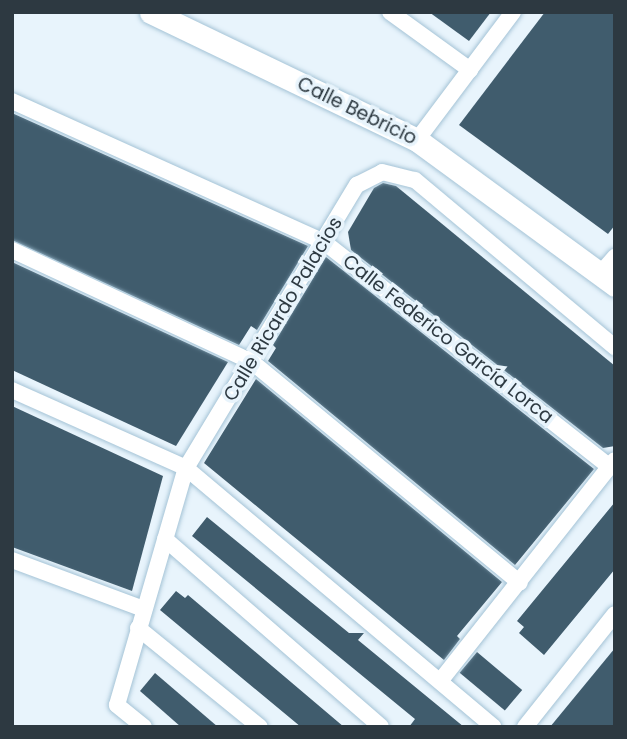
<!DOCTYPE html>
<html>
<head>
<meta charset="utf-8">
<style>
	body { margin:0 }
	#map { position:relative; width:627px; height:739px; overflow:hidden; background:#e8f4fc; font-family:Poppins,sans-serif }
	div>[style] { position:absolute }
	.building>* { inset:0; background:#405c6d; transform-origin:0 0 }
	.roads { filter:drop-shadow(0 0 2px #a4c3d6) drop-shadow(0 0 2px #a4c3d6) }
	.street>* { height:16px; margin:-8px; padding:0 8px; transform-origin:8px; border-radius:8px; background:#fff }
	.secondary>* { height:23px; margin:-11.5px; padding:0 11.5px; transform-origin:11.5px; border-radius:11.5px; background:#fff }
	span { translate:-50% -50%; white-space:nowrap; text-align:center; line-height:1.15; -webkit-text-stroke:7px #e8f4fc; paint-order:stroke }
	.street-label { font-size:19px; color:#2d3941 }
	.frame { position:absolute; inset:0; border:14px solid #2d3941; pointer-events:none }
</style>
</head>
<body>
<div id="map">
	<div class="building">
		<i style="clip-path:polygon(429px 12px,491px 12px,469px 41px)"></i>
		<i style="clip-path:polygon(545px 12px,615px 12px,615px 225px,608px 234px,459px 125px)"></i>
		<i style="clip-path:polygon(12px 113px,308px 246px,257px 330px,251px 326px,239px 345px,12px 240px)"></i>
		<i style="clip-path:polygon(383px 183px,396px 186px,615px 366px,615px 446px,603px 448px,351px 250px,348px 232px,374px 188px)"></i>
		<i style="clip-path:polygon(326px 257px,594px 469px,515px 565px,268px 361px,276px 348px,273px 345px)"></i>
		<i style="clip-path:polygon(12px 262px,228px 362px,176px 446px,12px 370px)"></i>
		<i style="clip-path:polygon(256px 379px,502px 582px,457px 636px,460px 639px,444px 660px,204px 463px)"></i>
		<i style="clip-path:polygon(12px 406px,163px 476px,132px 591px,12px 547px)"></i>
		<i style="clip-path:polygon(615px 502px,615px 569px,544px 655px,519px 633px,524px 627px,517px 621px)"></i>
		<i style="clip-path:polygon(207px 517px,349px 633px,364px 633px,358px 640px,464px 727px,409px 727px,415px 719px,192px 536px)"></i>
		<i style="clip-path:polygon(176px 591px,185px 598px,188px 595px,344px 727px,301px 727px,160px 610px)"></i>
		<i style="clip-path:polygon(615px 648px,615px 727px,550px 727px)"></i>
		<i style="left:477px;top:652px;width:59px;height:27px;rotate:40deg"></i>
		<i style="clip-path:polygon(155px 673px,218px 727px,181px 727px,140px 691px)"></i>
	</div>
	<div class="roads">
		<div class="street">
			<i style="left:390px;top:12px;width:99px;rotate:35.9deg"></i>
			<i style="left:12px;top:101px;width:342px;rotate:24.3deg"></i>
			<i style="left:324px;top:242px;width:362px;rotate:38.2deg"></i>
			<i style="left:417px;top:140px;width:160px;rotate:-53.1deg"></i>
			<i style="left:12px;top:250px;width:265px;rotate:25deg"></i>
			<i style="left:252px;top:362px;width:347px;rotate:39.5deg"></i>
			<i style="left:600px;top:274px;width:23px;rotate:-49deg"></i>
			<i style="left:12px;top:390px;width:191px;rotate:24.1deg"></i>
			<i style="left:186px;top:468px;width:402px;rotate:40.1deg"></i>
			<i style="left:165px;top:539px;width:286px;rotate:41deg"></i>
			<i style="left:12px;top:560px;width:141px;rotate:20.4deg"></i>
			<i style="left:138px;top:628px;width:157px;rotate:39.1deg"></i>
			<i style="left:441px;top:680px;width:280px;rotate:-51.7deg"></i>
			<i style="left:144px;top:727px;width:35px;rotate:-141deg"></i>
			<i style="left:117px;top:705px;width:247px;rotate:-73.8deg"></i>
			<i style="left:186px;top:468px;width:331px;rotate:-58.9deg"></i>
			<i style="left:357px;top:185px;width:28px;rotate:-27deg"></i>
			<i style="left:382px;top:172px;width:34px;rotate:14deg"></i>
			<i style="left:415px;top:180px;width:261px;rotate:39.9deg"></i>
			<i style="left:525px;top:727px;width:144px;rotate:-51.5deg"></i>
		</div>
		<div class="secondary">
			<i style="left:151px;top:12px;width:295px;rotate:25.7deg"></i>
			<i style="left:417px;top:140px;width:245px;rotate:36.2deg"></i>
		</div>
	</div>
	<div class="street-label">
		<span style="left:357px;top:111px;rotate:26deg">Calle Bebricio</span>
		<span style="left:283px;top:309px;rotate:-59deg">Calle Ricardo Palacios</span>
		<span style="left:448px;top:339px;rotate:38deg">Calle Federico García Lorca</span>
	</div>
	<div class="frame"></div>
</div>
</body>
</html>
